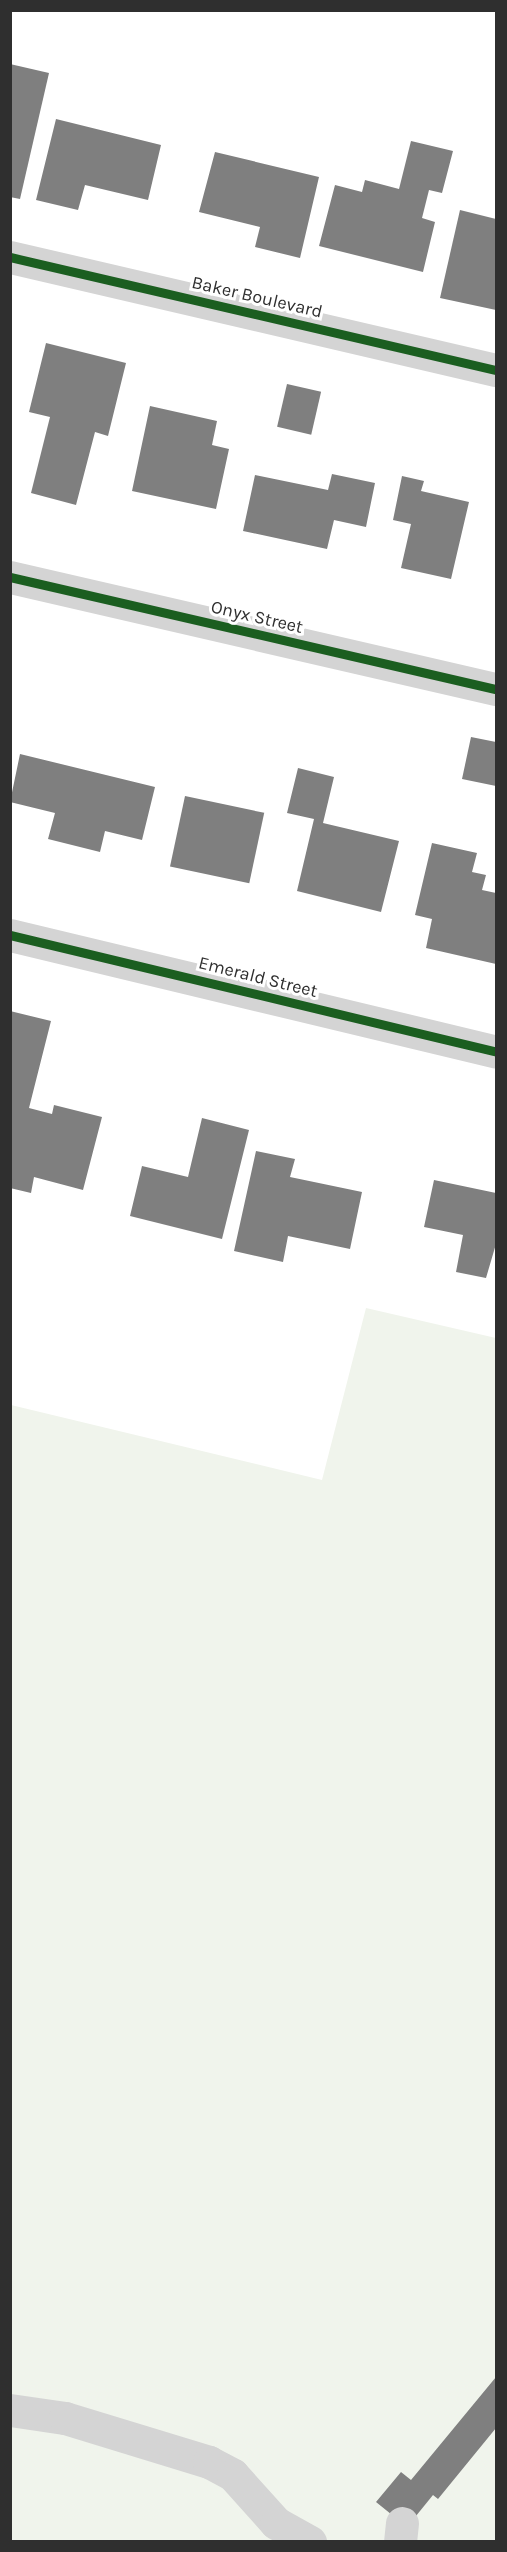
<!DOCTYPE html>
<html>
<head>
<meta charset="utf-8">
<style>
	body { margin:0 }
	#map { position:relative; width:507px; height:2552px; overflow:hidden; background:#fff; font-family:Karla,sans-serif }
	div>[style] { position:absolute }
	.green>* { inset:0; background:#f0f4ec }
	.building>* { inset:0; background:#7f7f7f; transform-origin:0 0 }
	.minor>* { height:33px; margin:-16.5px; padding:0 16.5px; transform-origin:16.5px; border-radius:16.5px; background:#d4d4d4 }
	.cycleway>* { height:9px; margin:-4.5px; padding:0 4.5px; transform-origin:4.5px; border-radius:4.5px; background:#1b5e20 }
	span { translate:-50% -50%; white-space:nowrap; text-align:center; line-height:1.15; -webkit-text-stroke:6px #fff; paint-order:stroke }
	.street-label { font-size:18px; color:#2f2f2f }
	.frame { position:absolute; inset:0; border:12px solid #2f2f2f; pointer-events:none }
</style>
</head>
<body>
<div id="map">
	<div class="green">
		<i style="clip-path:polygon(366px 1308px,496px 1338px,496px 2541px,11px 2542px,11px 1405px,322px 1480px)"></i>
	</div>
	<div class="building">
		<i style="clip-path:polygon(10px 64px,49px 73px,20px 199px,10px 197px)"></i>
		<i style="clip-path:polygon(56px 119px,161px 145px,148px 200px,85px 185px,78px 210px,36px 200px)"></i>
		<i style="clip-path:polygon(411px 141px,453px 151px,442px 193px,429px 190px,422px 218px,435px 222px,423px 272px,319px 246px,335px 185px,362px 192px,365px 180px,399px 189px)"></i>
		<i style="clip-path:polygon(215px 152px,319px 177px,300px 258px,255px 247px,260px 227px,199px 212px)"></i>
		<i style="clip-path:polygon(460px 210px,496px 219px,496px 310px,440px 298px)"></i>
		<i style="clip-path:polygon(46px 343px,126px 363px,108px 436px,95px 432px,76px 505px,31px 493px,50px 417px,29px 412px)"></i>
		<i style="left:287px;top:384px;width:35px;height:44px;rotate:13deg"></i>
		<i style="clip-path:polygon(150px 406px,217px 421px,212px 445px,229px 449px,216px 509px,132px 491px)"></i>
		<i style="clip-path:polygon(332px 474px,375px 483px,366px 527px,334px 520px,327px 549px,243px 531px,255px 475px,328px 490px)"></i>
		<i style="clip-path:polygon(402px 476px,424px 481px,421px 491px,469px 502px,451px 579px,401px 568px,411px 524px,393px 520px)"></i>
		<i style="clip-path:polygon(471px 737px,496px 742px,496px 786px,462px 779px)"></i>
		<i style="clip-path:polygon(20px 754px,155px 787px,142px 840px,105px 831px,100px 852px,48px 839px,55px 813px,10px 802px)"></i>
		<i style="clip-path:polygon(298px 768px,334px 777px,323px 823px,399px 841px,381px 912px,297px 891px,314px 819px,287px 813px)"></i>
		<i style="left:185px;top:796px;width:81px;height:72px;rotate:12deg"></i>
		<i style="clip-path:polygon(432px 843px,477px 853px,472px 872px,486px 875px,482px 890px,496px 893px,496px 964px,426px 948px,432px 919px,415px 915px)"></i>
		<i style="clip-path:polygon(10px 1011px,51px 1021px,29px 1108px,52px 1114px,54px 1105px,102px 1117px,83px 1190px,34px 1177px,31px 1193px,10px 1188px)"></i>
		<i style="clip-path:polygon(202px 1118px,249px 1130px,222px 1239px,130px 1216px,142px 1166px,188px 1177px)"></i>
		<i style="clip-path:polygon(256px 1151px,295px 1159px,290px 1177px,362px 1192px,350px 1249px,288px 1236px,283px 1262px,234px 1251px)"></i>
		<i style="clip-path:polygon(434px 1180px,496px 1193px,496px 1244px,486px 1278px,456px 1272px,463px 1235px,424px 1227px)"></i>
		<i style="clip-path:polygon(496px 2377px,496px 2428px,438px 2499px,433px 2495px,407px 2527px,376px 2502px,401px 2472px,411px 2480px)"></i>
	</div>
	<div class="minor">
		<i style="left:10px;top:257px;width:499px;rotate:13.1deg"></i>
		<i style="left:10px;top:577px;width:499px;rotate:13deg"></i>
		<i style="left:10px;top:935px;width:500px;rotate:13.5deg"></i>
		<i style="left:10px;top:2410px;width:56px;rotate:8.3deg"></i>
		<i style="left:65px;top:2418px;width:151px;rotate:17deg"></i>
		<i style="left:209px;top:2462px;width:27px;rotate:28deg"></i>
		<i style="left:233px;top:2475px;width:64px;rotate:48.1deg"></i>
		<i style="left:276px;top:2523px;width:39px;rotate:29deg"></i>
		<i style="left:400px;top:2542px;width:19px;rotate:-84deg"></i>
	</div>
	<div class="cycleway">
		<i style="left:10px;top:257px;width:499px;rotate:13.1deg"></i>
		<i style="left:10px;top:577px;width:499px;rotate:13deg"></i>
		<i style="left:10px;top:935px;width:500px;rotate:13.5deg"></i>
	</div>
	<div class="street-label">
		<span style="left:257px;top:297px;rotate:13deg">Baker Boulevard</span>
		<span style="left:257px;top:617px;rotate:13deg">Onyx Street</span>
		<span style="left:258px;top:977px;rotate:14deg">Emerald Street</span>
	</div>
	<div class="frame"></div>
</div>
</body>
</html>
